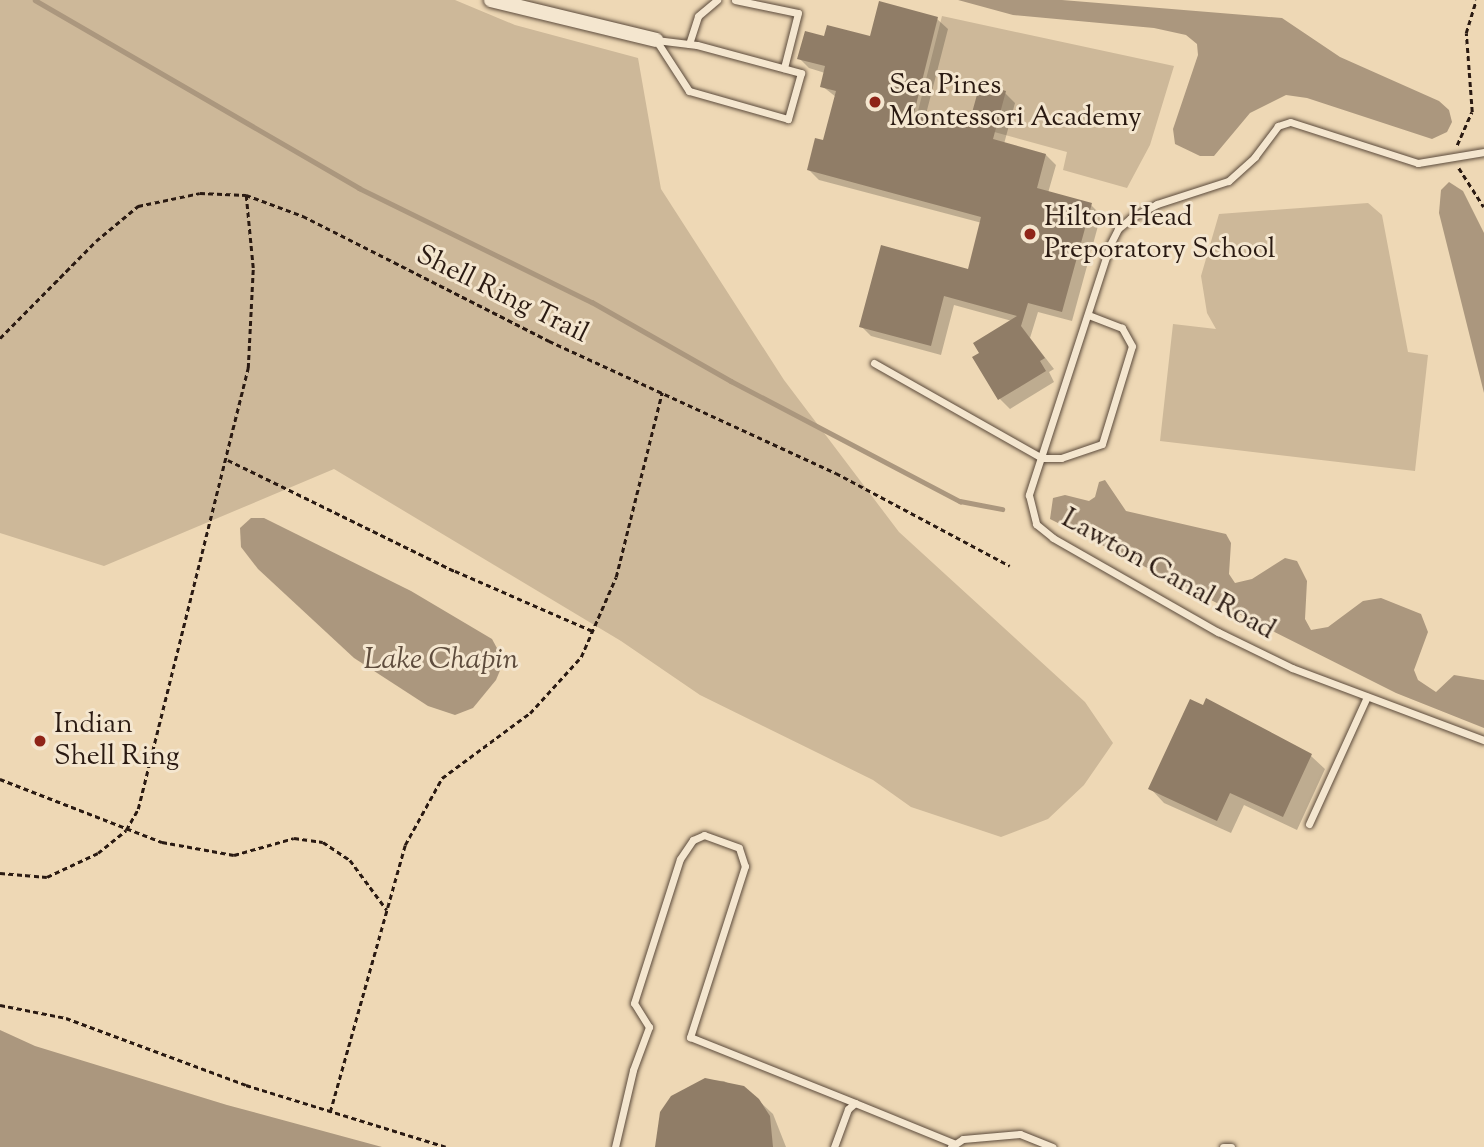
<!DOCTYPE html>
<html>
<head>
<meta charset="utf-8">
<style>
	body { margin:0 }
	#map { position:relative; width:1484px; height:1147px; overflow:hidden; background:#eed8b5; font-family:"Sorts Mill Goudy",serif }
	div>[style] { position:absolute }
	.green>* { inset:0; background:#cdb899 }
	.water>* { inset:0; background:#ab977e }
	.shadow>* { inset:0; background:#0003 }
	.stream>* { height:4.5px; margin:-2.25px; padding:0 2.25px; transform-origin:2.25px; border-radius:2.25px; background:#ab977e }
	.building>* { inset:0; background:#907d67 }
	.path>* { height:2.5px; margin-top:-1.25px; transform-origin:0; background:repeating-linear-gradient(90deg,#2a1a12 0 5px,transparent 0 8.5px) }
	.roads { filter:drop-shadow(0 0 2px #5b4a3b) drop-shadow(0 0 2px #5b4a3b) }
	.lane>* { height:7px; margin:-3.5px; padding:0 3.5px; transform-origin:3.5px; border-radius:3.5px; background:#f4e6cf }
	.street>* { height:14px; margin:-7px; padding:0 7px; transform-origin:7px; border-radius:7px; background:#f4e6cf }
	.dots>* { width:19px; height:19px; translate:-50% -50%; box-sizing:border-box; border:4px solid #f4e6cf; border-radius:50% }
	span { translate:-50% -50%; white-space:nowrap; text-align:center; line-height:1.15; -webkit-text-stroke:6px #f4e6cf; paint-order:stroke }
	.poi-label { font-size:28px; color:#2a1a12 }
	.left { translate:0 -50%; text-align:left }
	.street-label { font-size:28px; color:#2a1a12 }
	.water-label { font-size:30px; color:#5e4c3d; font-style:italic }
</style>
</head>
<body>
<div id="map">
	<div class="green">
		<i style="clip-path:polygon(0 0,455px 0,515px 25px,638px 58px,661px 189px,784px 380px,899px 532px,1085px 702px,1113px 743px,1084px 785px,1048px 819px,1001px 837px,911px 807px,873px 780px,700px 695px,621px 641px,334px 469px,104px 566px,0 533px)"></i>
		<i style="clip-path:polygon(942px 16px,1174px 66px,1150px 145px,1127px 188px,1063px 170px,1067px 152px,918px 111px)"></i>
		<i style="clip-path:polygon(1368px 203px,1382px 215px,1408px 352px,1428px 355px,1415px 471px,1160px 441px,1173px 324px,1216px 329px,1207px 313px,1201px 276px,1219px 214px)"></i>
	</div>
	<div class="water">
		<i style="clip-path:polygon(958px 0,1062px 0,1282px 18px,1340px 57px,1439px 101px,1449px 110px,1452px 122px,1447px 132px,1432px 139px,1307px 98px,1286px 95px,1250px 113px,1214px 156px,1200px 156px,1175px 144px,1173px 129px,1198px 55px,1197px 44px,1186px 35px,1154px 28px,1013px 15px)"></i>
		<i style="clip-path:polygon(1449px 182px,1463px 191px,1484px 233px,1484px 393px,1439px 213px,1441px 190px)"></i>
		<i style="clip-path:polygon(1105px 480px,1126px 511px,1226px 534px,1231px 543px,1229px 574px,1235px 583px,1252px 579px,1285px 558px,1297px 561px,1307px 581px,1305px 619px,1311px 630px,1328px 627px,1363px 601px,1381px 598px,1421px 614px,1428px 632px,1414px 670px,1418px 680px,1436px 692px,1454px 675px,1484px 680px,1484px 728px,1396px 693px,1050px 519px,1053px 498px,1065px 495px,1089px 501px,1095px 497px,1099px 482px)"></i>
		<i style="clip-path:polygon(251px 518px,264px 518px,411px 591px,492px 639px,504px 661px,496px 680px,473px 708px,455px 715px,428px 706px,354px 658px,258px 569px,241px 547px,240px 528px)"></i>
		<i style="clip-path:polygon(0 1030px,35px 1046px,227px 1105px,382px 1147px,0 1147px)"></i>
	</div>
	<div class="shadow">
		<i style="clip-path:polygon(937px 19px,948px 29px,925px 118px,969px 130px,1005px 93px,1015px 103px,1004px 144px,1046px 155px,1056px 165px,1048px 193px,1091px 205px,1101px 215px,1072px 321px,1038px 312px,1030px 338px,1054px 369px,1049px 372px,1054px 382px,1010px 409px,1000px 399px,1012px 321px,954px 305px,941px 355px,871px 336px,861px 326px,969px 271px,982px 223px,819px 180px,809px 170px,824px 143px,836px 97px,822px 86px,825px 73px,809px 68px,799px 58px,825px 38px,871px 38px)"></i>
		<i style="clip-path:polygon(1311px 756px,1325px 769px,1297px 830px,1244px 805px,1231px 833px,1164px 803px,1151px 789px)"></i>
		<i style="clip-path:polygon(705px 1080px,724px 1081px,758px 1100px,773px 1114px,786px 1147px,657px 1147px)"></i>
	</div>
	<div class="stream">
		<i style="left:35px;top:0;width:375px;rotate:30.1deg"></i>
		<i style="left:359px;top:188px;width:259px;rotate:26.1deg"></i>
		<i style="left:592px;top:302px;width:160px;rotate:29.6deg"></i>
		<i style="left:731px;top:381px;width:259px;rotate:27.7deg"></i>
		<i style="left:960px;top:501px;width:43px;rotate:10.8deg"></i>
	</div>
	<div class="building">
		<i style="clip-path:polygon(879px 1px,938px 17px,914px 113px,968px 127px,980px 84px,1006px 91px,993px 139px,1046px 154px,1037px 188px,1092px 203px,1062px 312px,1028px 303px,1021px 326px,1045px 358px,1040px 361px,1046px 371px,998px 400px,972px 357px,979px 353px,973px 343px,1017px 316px,944px 296px,931px 346px,859px 327px,881px 245px,968px 269px,981px 217px,807px 170px,815px 138px,823px 140px,836px 91px,820px 87px,825px 66px,797px 59px,805px 31px,824px 36px,827px 25px,870px 36px)"></i>
		<i style="clip-path:polygon(1206px 698px,1312px 754px,1283px 817px,1230px 793px,1217px 821px,1148px 789px,1190px 699px,1203px 705px)"></i>
		<i style="clip-path:polygon(705px 1078px,744px 1086px,759px 1099px,770px 1116px,773px 1147px,655px 1147px,660px 1112px,671px 1096px)"></i>
	</div>
	<div class="path">
		<i style="left:1457px;top:145px;width:36px;rotate:-66deg"></i>
		<i style="left:1472px;top:112px;width:79px;rotate:-94.3deg"></i>
		<i style="left:1466px;top:33px;width:34px;rotate:-73deg"></i>
		<i style="left:1459px;top:168px;width:46px;rotate:57.3deg"></i>
		<i style="left:0;top:338px;width:136px;rotate:-45.3deg"></i>
		<i style="left:96px;top:241px;width:55px;rotate:-39.8deg"></i>
		<i style="left:138px;top:206px;width:63px;rotate:-11.8deg"></i>
		<i style="left:200px;top:193px;width:46px;rotate:2.5deg"></i>
		<i style="left:246px;top:195px;width:61px;rotate:20.2deg"></i>
		<i style="left:303px;top:216px;width:276px;rotate:26.9deg"></i>
		<i style="left:549px;top:341px;width:316px;rotate:24.7deg"></i>
		<i style="left:836px;top:473px;width:197px;rotate:28.1deg"></i>
		<i style="left:228px;top:460px;width:253px;rotate:26.1deg"></i>
		<i style="left:455px;top:571px;width:150px;rotate:23.5deg"></i>
		<i style="left:0;top:779px;width:174px;rotate:21.3deg"></i>
		<i style="left:162px;top:842px;width:73px;rotate:10.2deg"></i>
		<i style="left:234px;top:855px;width:62px;rotate:-15.8deg"></i>
		<i style="left:294px;top:838px;width:29px;rotate:8deg"></i>
		<i style="left:323px;top:842px;width:32px;rotate:34deg"></i>
		<i style="left:350px;top:860px;width:62px;rotate:53.5deg"></i>
		<i style="left:0;top:873px;width:47px;rotate:4.9deg"></i>
		<i style="left:47px;top:877px;width:56px;rotate:-25.2deg"></i>
		<i style="left:98px;top:853px;width:36px;rotate:-39deg"></i>
		<i style="left:126px;top:830px;width:24px;rotate:-60deg"></i>
		<i style="left:138px;top:809px;width:455px;rotate:-76deg"></i>
		<i style="left:248px;top:368px;width:100px;rotate:-87.1deg"></i>
		<i style="left:253px;top:268px;width:73px;rotate:-95.5deg"></i>
		<i style="left:0;top:1005px;width:67px;rotate:11.1deg"></i>
		<i style="left:66px;top:1018px;width:192px;rotate:20.4deg"></i>
		<i style="left:246px;top:1085px;width:209px;rotate:17.2deg"></i>
		<i style="left:330px;top:1112px;width:277px;rotate:-74.3deg"></i>
		<i style="left:405px;top:845px;width:77px;rotate:-61.1deg"></i>
		<i style="left:442px;top:778px;width:109px;rotate:-36.5deg"></i>
		<i style="left:530px;top:713px;width:76px;rotate:-47.7deg"></i>
		<i style="left:581px;top:657px;width:87px;rotate:-66.4deg"></i>
		<i style="left:616px;top:577px;width:190px;rotate:-76deg"></i>
	</div>
	<div class="roads">
		<div class="lane">
			<i style="left:735px;top:0;width:64px;rotate:11.7deg"></i>
			<i style="left:798px;top:13px;width:57px;rotate:104.3deg"></i>
			<i style="left:656px;top:40px;width:41px;rotate:7deg"></i>
			<i style="left:697px;top:45px;width:108px;rotate:15.1deg"></i>
			<i style="left:801px;top:73px;width:48px;rotate:105.8deg"></i>
			<i style="left:788px;top:119px;width:103px;rotate:-164.2deg"></i>
			<i style="left:689px;top:91px;width:61px;rotate:-122.9deg"></i>
			<i style="left:689px;top:44px;width:29px;rotate:-72deg"></i>
			<i style="left:698px;top:16px;width:25px;rotate:-40deg"></i>
			<i style="left:1484px;top:152px;width:67px;rotate:170.5deg"></i>
			<i style="left:1418px;top:163px;width:134px;rotate:-162.2deg"></i>
			<i style="left:1290px;top:122px;width:13px;rotate:162deg"></i>
			<i style="left:1278px;top:126px;width:39px;rotate:127deg"></i>
			<i style="left:1255px;top:157px;width:36px;rotate:138deg"></i>
			<i style="left:1228px;top:181px;width:75px;rotate:162.1deg"></i>
			<i style="left:1157px;top:204px;width:30px;rotate:152deg"></i>
			<i style="left:1131px;top:218px;width:17px;rotate:140deg"></i>
			<i style="left:1118px;top:229px;width:18px;rotate:117deg"></i>
			<i style="left:1110px;top:245px;width:263px;rotate:108deg"></i>
			<i style="left:1029px;top:495px;width:30px;rotate:76deg"></i>
			<i style="left:1036px;top:524px;width:22px;rotate:39deg"></i>
			<i style="left:1053px;top:538px;width:190px;rotate:29.7deg"></i>
			<i style="left:1218px;top:632px;width:82px;rotate:25.9deg"></i>
			<i style="left:1292px;top:668px;width:205px;rotate:20.6deg"></i>
			<i style="left:874px;top:363px;width:193px;rotate:29.5deg"></i>
			<i style="left:1042px;top:458px;width:19px"></i>
			<i style="left:1061px;top:458px;width:43px;rotate:-18.9deg"></i>
			<i style="left:1102px;top:444px;width:102px;rotate:-73deg"></i>
			<i style="left:1132px;top:346px;width:21px;rotate:-119deg"></i>
			<i style="left:1122px;top:328px;width:36px;rotate:-159deg"></i>
			<i style="left:1309px;top:824px;width:140px;rotate:-65.5deg"></i>
			<i style="left:615px;top:1147px;width:79px;rotate:-76.8deg"></i>
			<i style="left:633px;top:1070px;width:46px;rotate:-69.6deg"></i>
			<i style="left:649px;top:1027px;width:28px;rotate:-122deg"></i>
			<i style="left:634px;top:1003px;width:151px;rotate:-72.3deg"></i>
			<i style="left:680px;top:859px;width:23px;rotate:-56deg"></i>
			<i style="left:693px;top:840px;width:12px;rotate:-24deg"></i>
			<i style="left:704px;top:835px;width:37px;rotate:20deg"></i>
			<i style="left:739px;top:848px;width:19px;rotate:72deg"></i>
			<i style="left:745px;top:866px;width:180px;rotate:107.8deg"></i>
			<i style="left:690px;top:1037px;width:178px;rotate:21.8deg"></i>
			<i style="left:834px;top:1147px;width:40px;rotate:-69.8deg"></i>
			<i style="left:848px;top:1109px;width:9px;rotate:-41deg"></i>
			<i style="left:855px;top:1103px;width:106px;rotate:22.2deg"></i>
			<i style="left:951px;top:1147px;width:14px;rotate:-34deg"></i>
			<i style="left:963px;top:1139px;width:57px;rotate:-5deg"></i>
			<i style="left:1020px;top:1134px;width:35px;rotate:22deg"></i>
			<i style="left:1223px;top:1147px;width:8px"></i>
		</div>
		<div class="street">
			<i style="left:491px;top:0;width:170px;rotate:13.6deg"></i>
		</div>
	</div>
	<div class="dots">
		<i style="left:875px;top:102px;background:#8f2418"></i>
		<i style="left:1030px;top:234px;background:#8f2418"></i>
		<i style="left:40px;top:741px;background:#8f2418"></i>
	</div>
	<div class="poi-label">
		<span class="left" style="left:889px;top:102px">Sea Pines<br>Montessori Academy</span>
		<span class="left" style="left:1044px;top:234px">Hilton Head<br>Preporatory School</span>
		<span class="left" style="left:54px;top:741px">Indian<br>Shell Ring</span>
	</div>
	<div class="street-label">
		<span style="left:502px;top:295px;rotate:26deg">Shell Ring Trail</span>
		<span style="left:1168px;top:575px;rotate:29deg">Lawton Canal Road</span>
	</div>
	<div class="water-label">
		<span style="left:441px;top:661px">Lake Chapin</span>
	</div>
</div>
</body>
</html>
